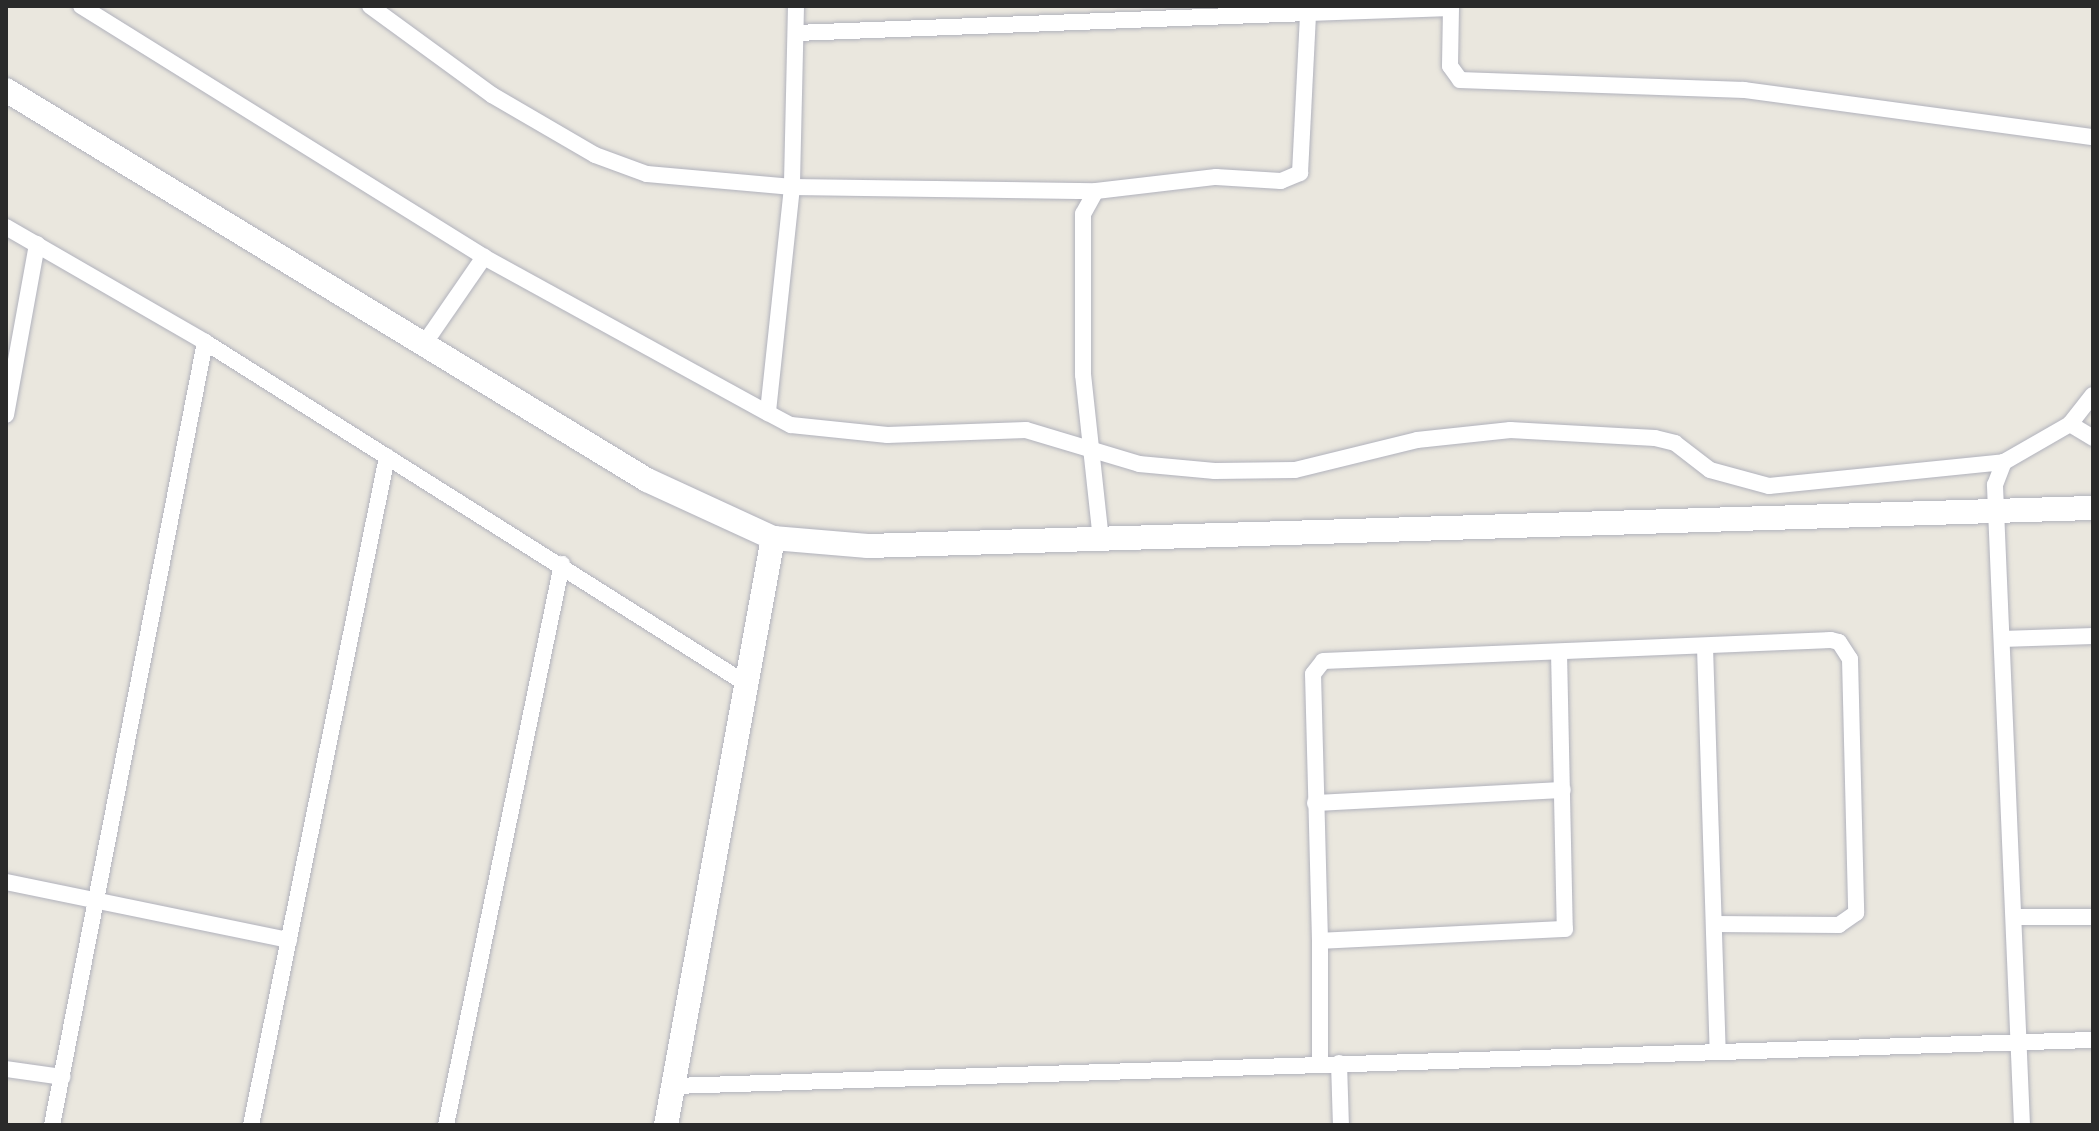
<!DOCTYPE html>
<html>
<head>
<meta charset="utf-8">
<style>
	body { margin:0 }
	#map { position:relative; width:2099px; height:1131px; overflow:hidden; background:#eae7de; font-family:Lato,sans-serif }
	div>[style] { position:absolute }
	.roads { filter:drop-shadow(0 0 2px #b1b2bc) drop-shadow(0 0 2px #b1b2bc) }
	.street>* { height:16px; margin:-8px; padding:0 8px; transform-origin:8px; border-radius:8px; background:#fff }
	.secondary>* { height:24px; margin:-12px; padding:0 12px; transform-origin:12px; border-radius:12px; background:#fff }
	span { translate:-50% -50%; white-space:nowrap; text-align:center; line-height:1.15; -webkit-text-stroke:6px #fff; paint-order:stroke }
	.frame { position:absolute; inset:0; border:8px solid #2a2a2a; pointer-events:none }
</style>
</head>
<body>
<div id="map">
	<div class="roads">
		<div class="street">
			<i style="left:81px;top:6px;width:475px;rotate:31.9deg"></i>
			<i style="left:484px;top:257px;width:324px;rotate:28.8deg"></i>
			<i style="left:370px;top:6px;width:151px;rotate:36.1deg"></i>
			<i style="left:492px;top:95px;width:119px;rotate:30.2deg"></i>
			<i style="left:595px;top:155px;width:55px;rotate:20.1deg"></i>
			<i style="left:647px;top:174px;width:146px;rotate:5.1deg"></i>
			<i style="left:792px;top:187px;width:304px;rotate:0.8deg"></i>
			<i style="left:796px;top:6px;width:181px;rotate:91.3deg"></i>
			<i style="left:792px;top:187px;width:227px;rotate:96.1deg"></i>
			<i style="left:768px;top:413px;width:26px;rotate:28deg"></i>
			<i style="left:791px;top:425px;width:97px;rotate:5.9deg"></i>
			<i style="left:887px;top:435px;width:139px;rotate:-2.1deg"></i>
			<i style="left:1026px;top:430px;width:118px;rotate:16.7deg"></i>
			<i style="left:1139px;top:464px;width:76px;rotate:5.3deg"></i>
			<i style="left:1215px;top:471px;width:80px;rotate:-0.7deg"></i>
			<i style="left:1295px;top:470px;width:126px;rotate:-13.8deg"></i>
			<i style="left:1417px;top:440px;width:94px;rotate:-6.1deg"></i>
			<i style="left:1510px;top:430px;width:145px;rotate:3.2deg"></i>
			<i style="left:1655px;top:438px;width:21px;rotate:14deg"></i>
			<i style="left:1675px;top:443px;width:44px;rotate:37.6deg"></i>
			<i style="left:1710px;top:470px;width:61px;rotate:15.2deg"></i>
			<i style="left:1769px;top:486px;width:236px;rotate:-5.8deg"></i>
			<i style="left:796px;top:33px;width:512px;rotate:-2.24deg"></i>
			<i style="left:6px;top:227px;width:230px;rotate:30deg"></i>
			<i style="left:205px;top:342px;width:639px;rotate:32.27deg"></i>
			<i style="left:424px;top:344px;width:106px;rotate:-55.4deg"></i>
			<i style="left:6px;top:415px;width:174px;rotate:-79.7deg"></i>
			<i style="left:2070px;top:424px;width:27px;rotate:31deg"></i>
			<i style="left:1101px;top:540px;width:166px;rotate:-96.2deg"></i>
			<i style="left:1083px;top:375px;width:161px;rotate:-90deg"></i>
			<i style="left:1083px;top:214px;width:26px;rotate:-61deg"></i>
			<i style="left:1096px;top:191px;width:121px;rotate:-6.7deg"></i>
			<i style="left:1216px;top:177px;width:65px;rotate:3.5deg"></i>
			<i style="left:1281px;top:181px;width:21px;rotate:-23deg"></i>
			<i style="left:1300px;top:173px;width:160px;rotate:-87.1deg"></i>
			<i style="left:1308px;top:13px;width:143px;rotate:-2deg"></i>
			<i style="left:1451px;top:8px;width:58px;rotate:91deg"></i>
			<i style="left:1450px;top:66px;width:17px;rotate:54deg"></i>
			<i style="left:1460px;top:80px;width:284px;rotate:2deg"></i>
			<i style="left:1744px;top:90px;width:352px;rotate:7.7deg"></i>
			<i style="left:2002px;top:639px;width:91px;rotate:-1.9deg"></i>
			<i style="left:1705px;top:647px;width:403px;rotate:88.2deg"></i>
			<i style="left:1559px;top:652px;width:277px;rotate:88.8deg"></i>
			<i style="left:1565px;top:929px;width:245px;rotate:177.2deg"></i>
			<i style="left:1320px;top:941px;width:267px;rotate:-91.5deg"></i>
			<i style="left:1313px;top:674px;width:16px;rotate:-52deg"></i>
			<i style="left:1323px;top:661px;width:508px;rotate:-2.37deg"></i>
			<i style="left:1831px;top:640px;width:8px;rotate:14deg"></i>
			<i style="left:1839px;top:642px;width:20px;rotate:57deg"></i>
			<i style="left:1850px;top:659px;width:254px;rotate:88.6deg"></i>
			<i style="left:1856px;top:913px;width:21px;rotate:145deg"></i>
			<i style="left:1839px;top:925px;width:125px;rotate:-179.5deg"></i>
			<i style="left:1315px;top:803px;width:248px;rotate:-3deg"></i>
			<i style="left:6px;top:882px;width:289px;rotate:11.6deg"></i>
			<i style="left:2014px;top:917px;width:79px"></i>
			<i style="left:1339px;top:1063px;width:62px;rotate:88.2deg"></i>
			<i style="left:1320px;top:1064px;width:123px;rotate:-90deg"></i>
			<i style="left:6px;top:1069px;width:57px;rotate:8.1deg"></i>
			<i style="left:674px;top:1086px;width:1420px;rotate:-1.86deg"></i>
			<i style="left:52px;top:1125px;width:798px;rotate:-78.94deg"></i>
			<i style="left:251px;top:1125px;width:682px;rotate:-78.49deg"></i>
			<i style="left:446px;top:1125px;width:573px;rotate:-78.32deg"></i>
			<i style="left:2022px;top:1125px;width:641px;rotate:-92.42deg"></i>
			<i style="left:1995px;top:485px;width:25px;rotate:-69deg"></i>
			<i style="left:2004px;top:462px;width:76px;rotate:-29.9deg"></i>
			<i style="left:2070px;top:424px;width:37px;rotate:-52deg"></i>
		</div>
		<div class="secondary">
			<i style="left:6px;top:90px;width:750px;rotate:31.32deg"></i>
			<i style="left:647px;top:480px;width:139px;rotate:24.7deg"></i>
			<i style="left:773px;top:538px;width:95px;rotate:4.8deg"></i>
			<i style="left:868px;top:546px;width:1226px;rotate:-1.78deg"></i>
			<i style="left:666px;top:1125px;width:597px;rotate:-79.67deg"></i>
		</div>
	</div>
	<div class="frame"></div>
</div>
</body>
</html>
